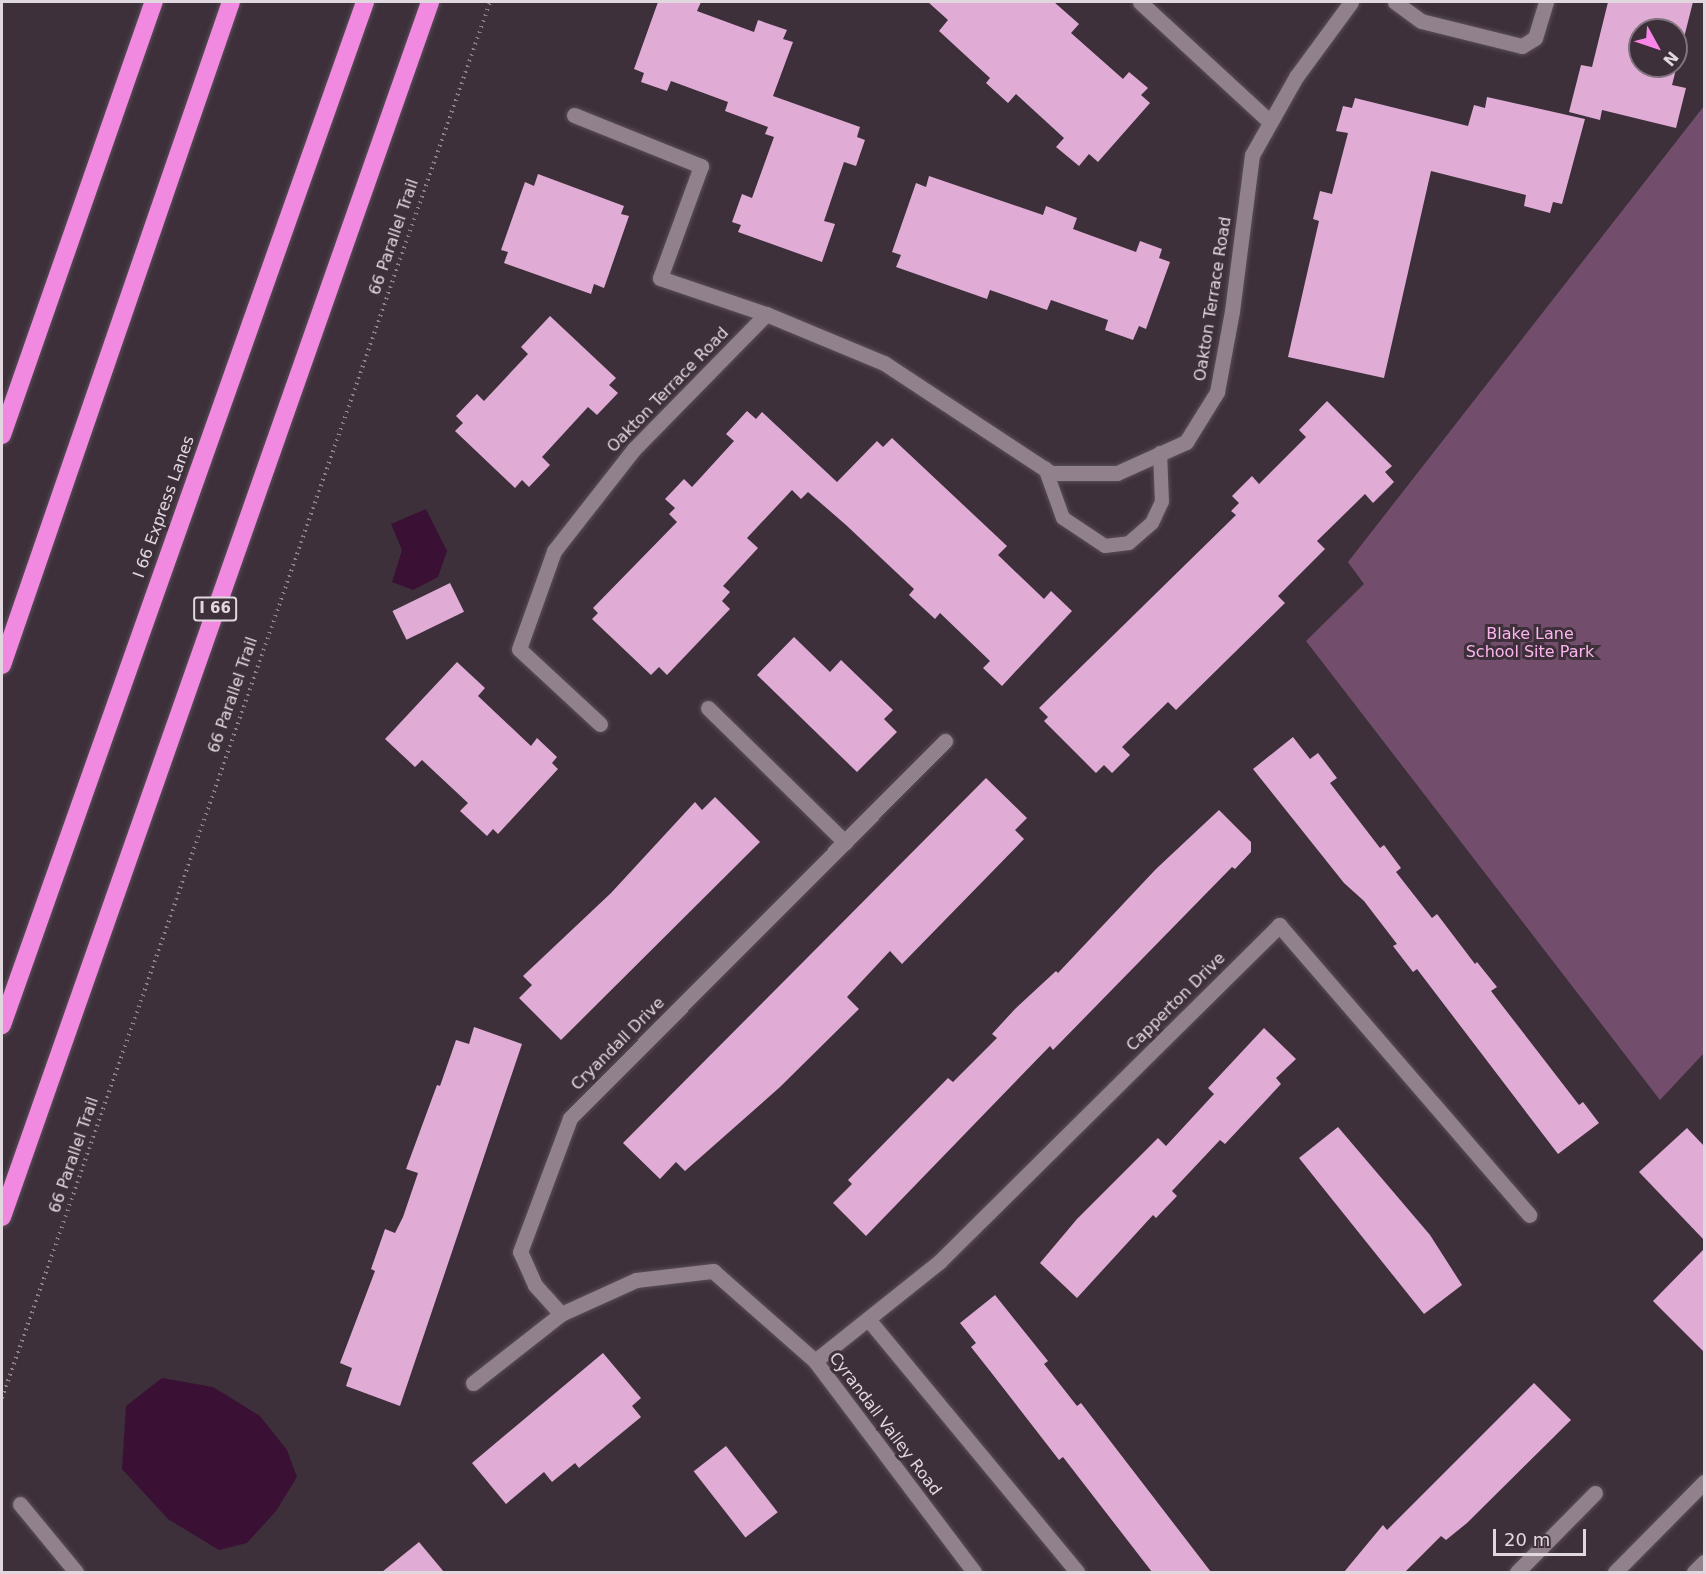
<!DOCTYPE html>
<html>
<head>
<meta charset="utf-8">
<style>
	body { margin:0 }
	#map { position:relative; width:1706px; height:1574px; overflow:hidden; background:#3d303b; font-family:"DejaVu Sans",sans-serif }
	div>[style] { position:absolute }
	.green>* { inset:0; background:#734e6c }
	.water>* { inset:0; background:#3a1134 }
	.building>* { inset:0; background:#e0acd5; transform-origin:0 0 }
	.path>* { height:4px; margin-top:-2px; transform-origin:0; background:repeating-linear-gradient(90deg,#8c818a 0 1.5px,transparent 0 6px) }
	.roads { filter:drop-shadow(0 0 2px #594e57) drop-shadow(0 0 2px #594e57) }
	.service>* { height:14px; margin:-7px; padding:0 7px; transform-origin:7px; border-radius:7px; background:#91818d }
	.minor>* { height:15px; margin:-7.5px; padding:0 7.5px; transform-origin:7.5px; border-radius:7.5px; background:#91818d }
	.secondary>* { height:15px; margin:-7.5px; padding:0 7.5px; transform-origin:7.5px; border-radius:7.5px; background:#91818d }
	.motorway>* { height:18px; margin:-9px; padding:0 9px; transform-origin:9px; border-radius:9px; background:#f289e0 }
	span { translate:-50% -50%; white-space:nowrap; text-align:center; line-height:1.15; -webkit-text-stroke:6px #3d303b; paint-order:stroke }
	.shield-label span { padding:2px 4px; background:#3d303b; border:2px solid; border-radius:4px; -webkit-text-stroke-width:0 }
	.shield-label { font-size:15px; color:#e1d8df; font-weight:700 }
	.street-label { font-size:16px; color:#e1d8df }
	.park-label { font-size:16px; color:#fdb5ee }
	.frame { position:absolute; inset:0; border:3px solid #e1d8df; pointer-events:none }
	.north { position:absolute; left:1628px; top:18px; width:60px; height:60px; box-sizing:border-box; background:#3d303b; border:2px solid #7f737d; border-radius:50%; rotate:130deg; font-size:16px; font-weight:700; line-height:24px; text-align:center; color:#e1d8df }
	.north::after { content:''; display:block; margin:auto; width:21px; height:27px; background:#fa87e7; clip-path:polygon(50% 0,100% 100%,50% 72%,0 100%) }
	.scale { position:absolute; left:1493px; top:1529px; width:93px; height:27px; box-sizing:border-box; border:3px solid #e1d8df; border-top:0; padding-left:8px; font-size:18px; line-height:21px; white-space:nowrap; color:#e1d8df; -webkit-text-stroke:4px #3d303b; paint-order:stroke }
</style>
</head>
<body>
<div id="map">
	<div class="green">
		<i style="clip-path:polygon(1704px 106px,1704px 1053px,1660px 1100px,1306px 641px,1364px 584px,1348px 562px)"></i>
	</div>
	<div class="water">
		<i style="clip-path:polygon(426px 509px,447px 551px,438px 577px,413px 590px,392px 582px,402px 550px,391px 524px)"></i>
		<i style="clip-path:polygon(162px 1378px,213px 1387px,260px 1416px,287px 1450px,297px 1477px,276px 1511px,247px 1543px,219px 1550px,168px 1519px,122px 1469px,126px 1406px)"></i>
	</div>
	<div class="building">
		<i style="clip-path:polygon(658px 2px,701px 2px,697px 11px,754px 32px,758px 20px,787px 30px,783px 39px,793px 42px,773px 96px,860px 127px,857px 137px,865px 140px,856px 166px,844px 162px,824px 221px,835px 224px,822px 262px,738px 232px,741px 225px,732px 222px,742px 194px,752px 198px,774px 137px,765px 134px,768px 127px,725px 111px,728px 102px,671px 81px,667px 91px,641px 82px,644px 73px,634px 69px)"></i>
		<i style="clip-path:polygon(928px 2px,1054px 2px,1079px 24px,1071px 33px,1123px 79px,1129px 72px,1148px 88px,1141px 95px,1150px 103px,1098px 162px,1089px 154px,1079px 166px,1056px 147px,1064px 138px,1016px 94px,1008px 103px,986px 83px,990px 78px,939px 31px,948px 20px)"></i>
		<i style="clip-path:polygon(evenodd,1608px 2px,1693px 2px,1672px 85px,1686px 88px,1676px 128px,1602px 110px,1600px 120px,1569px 112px,1581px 65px,1592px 67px,1608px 2px,1640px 30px,1676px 30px,1676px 66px,1640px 66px,1640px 30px)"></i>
		<i style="clip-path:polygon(1487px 97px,1585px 119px,1562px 204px,1553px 202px,1550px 213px,1524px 206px,1526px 195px,1431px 171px,1384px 378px,1288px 357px,1319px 221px,1313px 219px,1320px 191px,1332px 194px,1348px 133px,1336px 131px,1343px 106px,1352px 108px,1355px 98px,1468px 126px,1474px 105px,1485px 108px)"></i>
		<i style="clip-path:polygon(538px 174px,624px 206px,621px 214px,629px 216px,604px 288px,594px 284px,591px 294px,504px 263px,508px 252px,501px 250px,525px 182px,534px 186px)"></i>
		<i style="clip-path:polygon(929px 176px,1043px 215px,1046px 206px,1077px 218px,1073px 229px,1136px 252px,1140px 241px,1162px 249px,1159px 258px,1170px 262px,1146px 329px,1139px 326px,1133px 340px,1105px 330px,1108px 320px,1051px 300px,1047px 310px,990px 290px,987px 299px,896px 267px,901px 255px,892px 252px,916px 183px,926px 187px)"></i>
		<i style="clip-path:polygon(550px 316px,616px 378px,609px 385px,618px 393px,597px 415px,588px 407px,542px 457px,550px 465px,529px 487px,522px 480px,515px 488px,455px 431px,463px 423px,456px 416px,477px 394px,484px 401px,528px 354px,521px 347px)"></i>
		<i style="clip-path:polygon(1327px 401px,1392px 466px,1385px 472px,1394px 482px,1373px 503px,1365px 494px,1317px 541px,1325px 549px,1278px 596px,1285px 603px,1176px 710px,1168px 702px,1122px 747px,1130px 755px,1112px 773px,1104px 765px,1096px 773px,1044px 721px,1048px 717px,1039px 708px,1236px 515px,1231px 511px,1239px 503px,1232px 496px,1252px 476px,1259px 484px,1306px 437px,1299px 430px)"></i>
		<i style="clip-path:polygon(747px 411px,756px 419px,762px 412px,837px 482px,877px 441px,883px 447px,892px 438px,1007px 546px,998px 555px,1044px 599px,1051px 591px,1072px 611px,1002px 686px,983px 668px,990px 661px,940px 613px,935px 619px,909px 595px,914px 589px,846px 525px,808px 492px,801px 499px,792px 490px,747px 538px,758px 548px,723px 586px,730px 592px,722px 601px,730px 609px,667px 675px,659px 667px,651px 675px,592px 619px,598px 613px,593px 608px,677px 522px,669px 514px,675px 508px,665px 499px,684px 479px,692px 487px,734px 441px,726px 434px)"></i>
		<i style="left:450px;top:583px;width:32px;height:64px;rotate:64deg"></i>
		<i style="clip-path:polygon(794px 637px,830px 672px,841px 660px,893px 710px,884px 719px,897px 732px,857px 772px,757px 675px)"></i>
		<i style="clip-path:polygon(457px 662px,485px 688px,478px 696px,531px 746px,537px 738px,557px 757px,552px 763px,558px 769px,498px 834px,493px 829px,487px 836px,460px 811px,468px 803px,422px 760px,415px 767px,385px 739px)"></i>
		<i style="clip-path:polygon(1293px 737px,1310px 759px,1318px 753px,1337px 778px,1330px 783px,1380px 848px,1384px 845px,1401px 868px,1396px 872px,1432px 918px,1437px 914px,1475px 964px,1477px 962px,1497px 987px,1491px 991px,1579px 1105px,1583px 1102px,1599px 1123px,1558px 1154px,1417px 969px,1413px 972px,1393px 946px,1397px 944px,1364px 901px,1344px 883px,1253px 769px)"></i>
		<i style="clip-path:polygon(986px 778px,1027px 818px,1015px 830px,1024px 839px,902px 964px,890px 951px,847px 997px,859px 1009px,780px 1087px,685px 1171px,676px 1162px,660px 1179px,623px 1143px)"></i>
		<i style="clip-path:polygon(715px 797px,760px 842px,561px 1040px,519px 998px,532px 985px,523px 976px,611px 893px,695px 802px,702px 810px)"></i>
		<i style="clip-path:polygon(1219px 810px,1251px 842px,1251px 852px,1235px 869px,1232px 867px,1053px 1050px,1050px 1046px,866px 1236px,833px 1203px,852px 1184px,848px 1180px,948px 1078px,953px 1082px,997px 1038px,992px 1034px,1015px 1009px,1056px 971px,1058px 973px,1156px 869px)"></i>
		<i style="clip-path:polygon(474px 1027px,522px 1044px,400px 1406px,346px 1386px,352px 1368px,340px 1363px,375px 1271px,371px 1269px,385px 1229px,395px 1233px,403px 1217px,418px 1173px,406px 1169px,437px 1085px,440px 1086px,456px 1040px,469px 1044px)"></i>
		<i style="clip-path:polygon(1264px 1028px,1296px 1059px,1276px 1078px,1281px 1084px,1225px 1144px,1220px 1140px,1172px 1191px,1177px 1196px,1156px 1218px,1153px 1215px,1077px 1298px,1040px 1263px,1077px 1219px,1158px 1138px,1166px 1146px,1214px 1094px,1208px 1088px)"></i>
		<i style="clip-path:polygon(1338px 1127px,1430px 1235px,1462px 1285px,1424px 1314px,1299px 1158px)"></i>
		<i style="clip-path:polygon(1687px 1128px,1704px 1146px,1704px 1240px,1639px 1172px)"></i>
		<i style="clip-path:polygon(1704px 1249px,1704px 1352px,1653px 1301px)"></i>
		<i style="clip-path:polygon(995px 1295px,1048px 1361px,1044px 1364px,1077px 1406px,1081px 1403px,1211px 1572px,1152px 1572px,1063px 1457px,1059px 1460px,990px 1371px,971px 1347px,976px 1343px,960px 1323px)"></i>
		<i style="clip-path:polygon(603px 1353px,641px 1398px,632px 1406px,641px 1417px,579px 1468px,575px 1463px,552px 1482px,544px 1472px,506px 1504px,472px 1463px)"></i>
		<i style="clip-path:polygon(1534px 1383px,1571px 1420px,1467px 1523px,1446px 1540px,1441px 1536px,1405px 1572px,1344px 1572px,1383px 1525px,1387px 1530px)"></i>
		<i style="left:726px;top:1446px;width:84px;height:41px;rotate:52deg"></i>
		<i style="clip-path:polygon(419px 1542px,444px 1572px,382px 1572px)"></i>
	</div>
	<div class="path">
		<i style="left:2px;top:1398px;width:1479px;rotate:-70.73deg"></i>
	</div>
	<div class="roads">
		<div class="service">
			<i style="left:1045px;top:468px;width:53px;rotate:70.2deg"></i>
			<i style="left:1063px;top:518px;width:50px;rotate:33.7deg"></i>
			<i style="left:1105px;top:546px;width:24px;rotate:-7deg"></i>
			<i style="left:1129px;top:543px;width:30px;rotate:-41deg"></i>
			<i style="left:1152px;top:523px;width:23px;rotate:-65deg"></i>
			<i style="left:1162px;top:502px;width:49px;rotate:-92.3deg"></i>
		</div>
		<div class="minor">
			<i style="left:1140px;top:2px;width:177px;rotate:42.7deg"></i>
			<i style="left:1395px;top:2px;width:32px;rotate:36deg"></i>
			<i style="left:1421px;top:21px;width:104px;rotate:13.9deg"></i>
			<i style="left:1522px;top:46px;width:15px;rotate:-32deg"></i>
			<i style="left:1535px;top:38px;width:38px;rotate:-73deg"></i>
			<i style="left:574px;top:115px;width:137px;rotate:21.9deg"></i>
			<i style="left:701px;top:166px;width:119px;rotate:110.1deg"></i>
			<i style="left:660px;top:278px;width:112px;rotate:18.8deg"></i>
			<i style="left:708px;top:708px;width:192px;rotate:44.4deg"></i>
			<i style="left:600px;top:724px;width:110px;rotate:-137.2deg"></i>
			<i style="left:519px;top:649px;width:104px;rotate:-70.3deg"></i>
			<i style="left:554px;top:551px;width:130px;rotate:-51.9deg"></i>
			<i style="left:634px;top:449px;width:189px;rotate:-45.6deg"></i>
			<i style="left:766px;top:314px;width:128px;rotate:22.6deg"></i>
			<i style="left:884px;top:363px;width:200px;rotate:33.4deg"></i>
			<i style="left:1051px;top:473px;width:66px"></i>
			<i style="left:1117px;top:473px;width:76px;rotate:-24.2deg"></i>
			<i style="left:1186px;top:442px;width:59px;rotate:-58.2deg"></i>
			<i style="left:1217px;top:392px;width:82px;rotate:-79.5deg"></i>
			<i style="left:1232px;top:311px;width:157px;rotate:-82.7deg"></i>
			<i style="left:1252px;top:155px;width:90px;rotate:-60.6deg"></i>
			<i style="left:1296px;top:77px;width:93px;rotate:-53.7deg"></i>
			<i style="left:561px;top:1314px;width:39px;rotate:-132deg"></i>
			<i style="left:535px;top:1285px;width:36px;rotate:-114deg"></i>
			<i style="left:520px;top:1252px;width:143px;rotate:-69.5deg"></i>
			<i style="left:570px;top:1118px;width:532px;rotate:-45.15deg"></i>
			<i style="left:868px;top:1319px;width:328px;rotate:50.4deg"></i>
			<i style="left:815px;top:1361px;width:159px;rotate:-38.6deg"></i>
			<i style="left:939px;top:1262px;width:479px;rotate:-44.7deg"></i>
			<i style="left:1279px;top:925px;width:383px;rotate:49.2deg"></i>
			<i style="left:473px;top:1383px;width:112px;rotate:-38.1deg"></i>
			<i style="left:561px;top:1314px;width:82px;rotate:-24.4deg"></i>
			<i style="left:636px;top:1280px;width:78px;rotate:-6.7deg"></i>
			<i style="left:713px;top:1271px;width:136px;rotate:41.4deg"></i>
			<i style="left:815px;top:1361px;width:264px;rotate:53deg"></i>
			<i style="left:20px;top:1504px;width:88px;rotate:50.5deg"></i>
			<i style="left:1517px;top:1572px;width:111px;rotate:-45.4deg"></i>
		</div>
		<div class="secondary">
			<i style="left:1615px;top:1572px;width:127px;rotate:-45.3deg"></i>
			<i style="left:1694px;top:1572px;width:14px;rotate:-45deg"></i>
		</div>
		<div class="motorway">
			<i style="left:2px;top:435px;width:459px;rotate:-70.7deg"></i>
			<i style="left:2px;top:665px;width:701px;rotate:-70.95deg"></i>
			<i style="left:2px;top:1025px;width:1085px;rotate:-70.46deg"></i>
			<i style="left:2px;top:1217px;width:1288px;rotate:-70.59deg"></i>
		</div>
	</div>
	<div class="shield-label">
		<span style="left:215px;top:609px">I 66</span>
	</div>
	<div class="street-label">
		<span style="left:394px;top:237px;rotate:-71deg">66 Parallel Trail</span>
		<span style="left:1213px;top:299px;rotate:-81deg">Oakton Terrace Road</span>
		<span style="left:668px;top:390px;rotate:-46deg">Oakton Terrace Road</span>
		<span style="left:164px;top:507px;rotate:-70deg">I 66 Express Lanes</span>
		<span style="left:233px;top:695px;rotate:-71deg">66 Parallel Trail</span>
		<span style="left:1176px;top:1002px;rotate:-45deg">Capperton Drive</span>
		<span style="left:618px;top:1044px;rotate:-45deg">Cryandall Drive</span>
		<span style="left:74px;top:1155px;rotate:-71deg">66 Parallel Trail</span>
		<span style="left:885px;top:1424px;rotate:53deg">Cyrandall Valley Road</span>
	</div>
	<div class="park-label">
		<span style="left:1530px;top:643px">Blake Lane<br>School Site Park</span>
	</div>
	<div class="frame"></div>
	<div class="north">N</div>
	<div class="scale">20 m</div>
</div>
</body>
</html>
